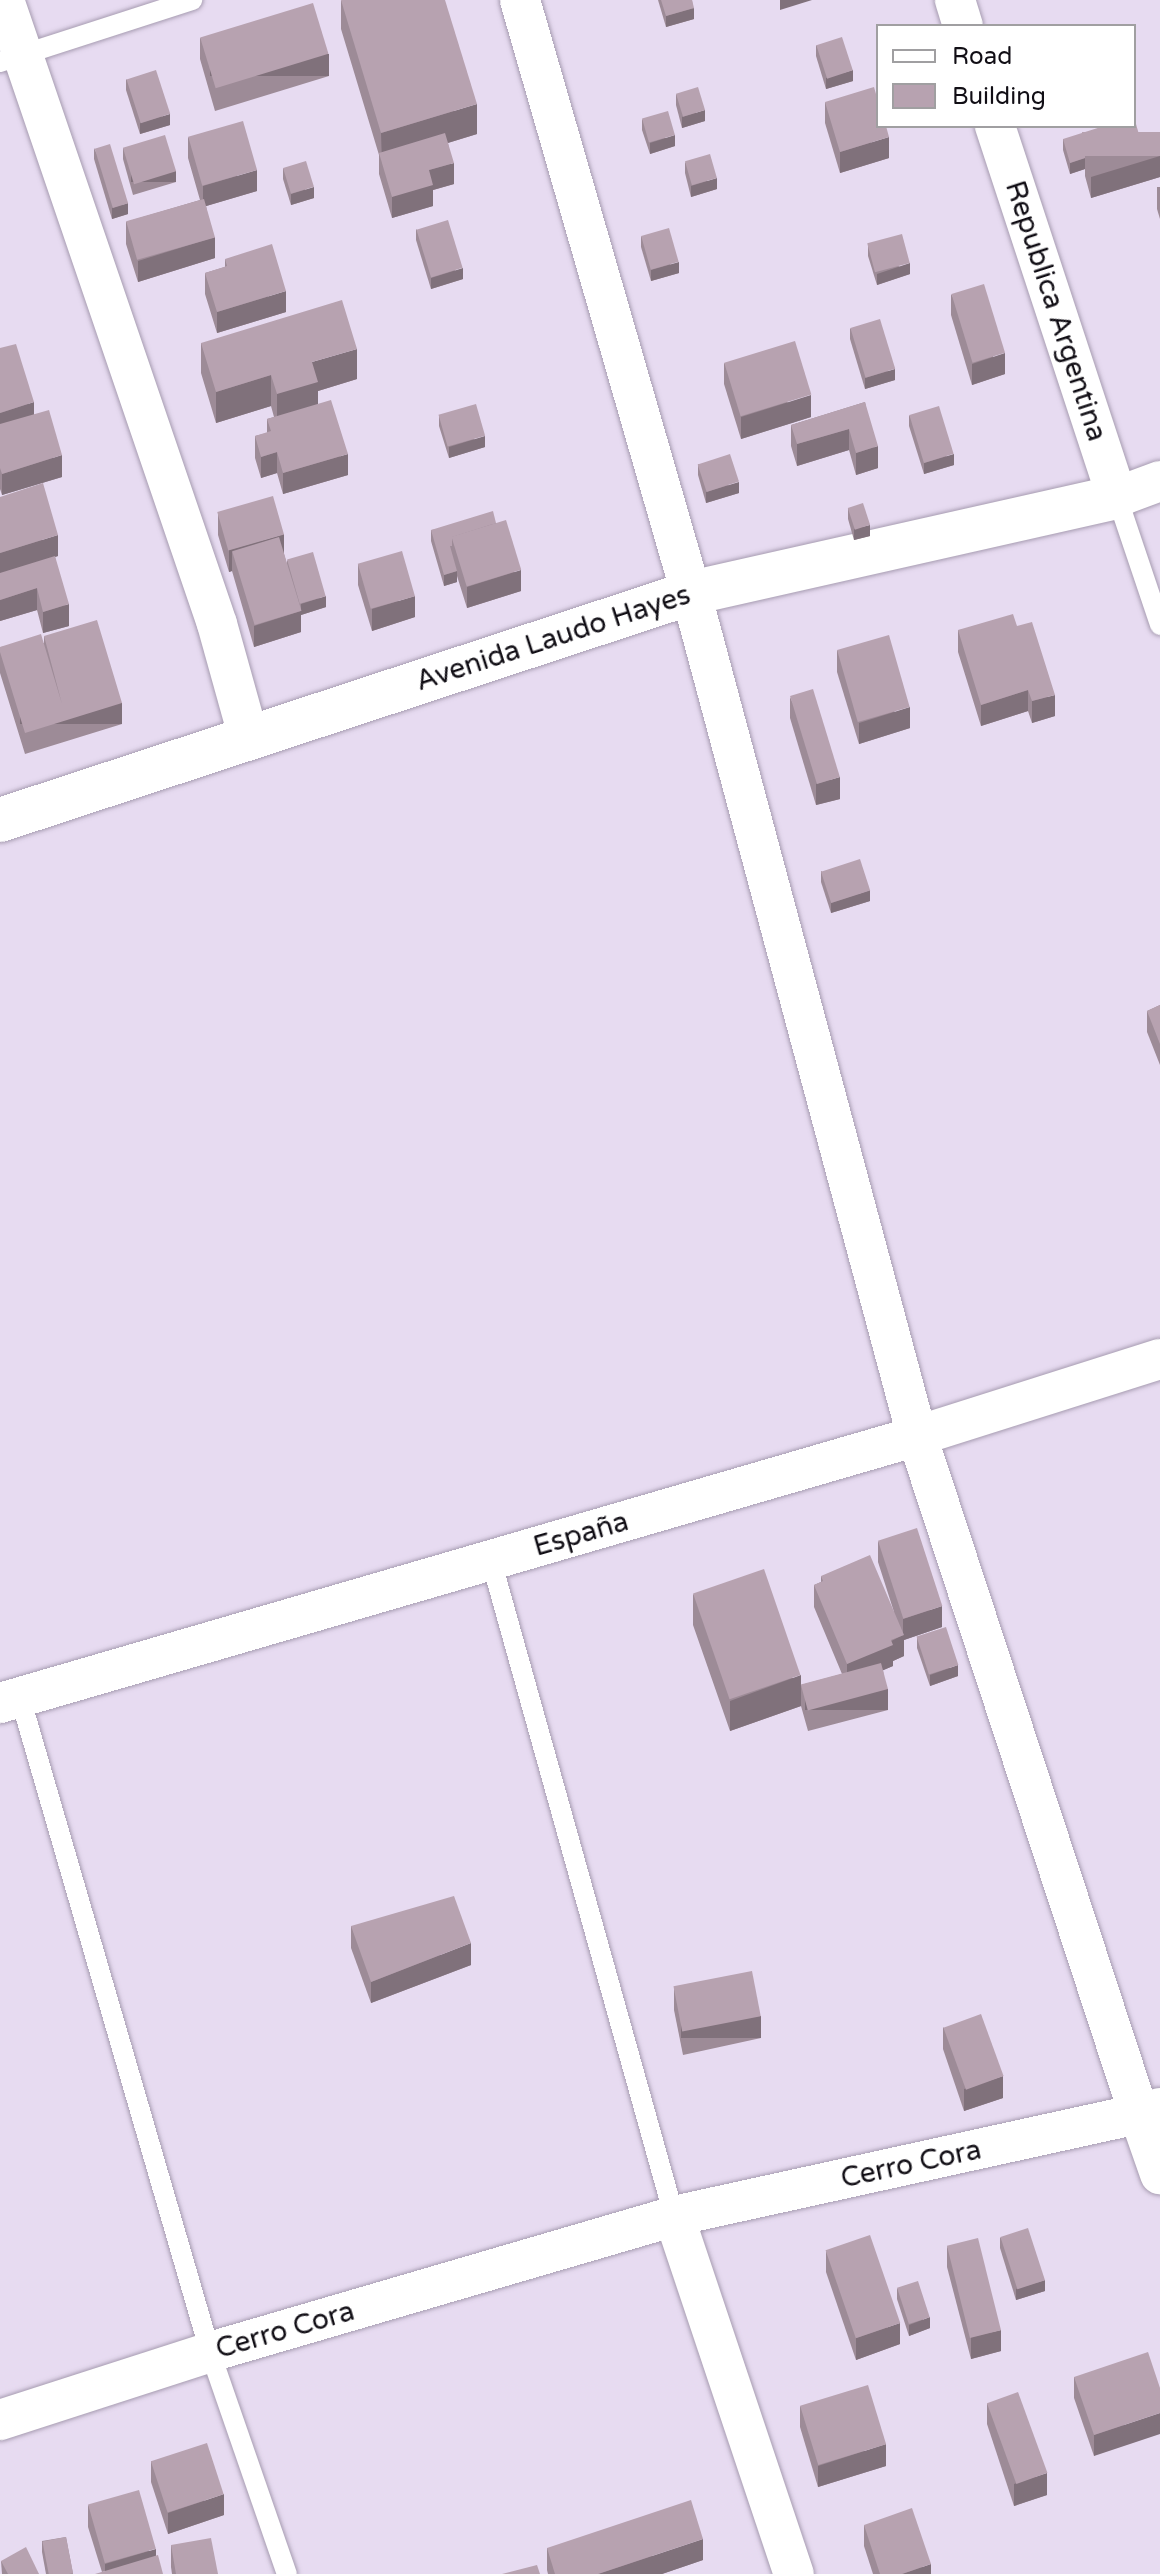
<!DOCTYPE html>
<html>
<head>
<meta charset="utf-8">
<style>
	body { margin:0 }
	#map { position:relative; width:1160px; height:2574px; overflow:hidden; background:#e7dbf1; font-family:"Varela Round",sans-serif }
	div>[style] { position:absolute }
	.roads { filter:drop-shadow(0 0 2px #a79cb1) drop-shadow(0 0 2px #a79cb1) }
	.lane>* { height:20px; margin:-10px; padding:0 10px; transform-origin:10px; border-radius:10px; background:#fff }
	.street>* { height:40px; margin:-20px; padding:0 20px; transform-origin:20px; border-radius:20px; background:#fff }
	.secondary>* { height:44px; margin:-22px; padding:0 22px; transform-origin:22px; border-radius:22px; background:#fff }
	.wall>* { inset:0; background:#9d8b97 }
	.shaded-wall>* { inset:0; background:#80717b; transform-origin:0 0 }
	.building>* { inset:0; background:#b7a2b0; transform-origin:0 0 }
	span { translate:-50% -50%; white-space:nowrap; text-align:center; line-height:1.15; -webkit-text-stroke:6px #fff; paint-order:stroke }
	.street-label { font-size:28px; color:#110e15 }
	.legend { position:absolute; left:876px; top:24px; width:260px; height:104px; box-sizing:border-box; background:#fff; border:2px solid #a09fa1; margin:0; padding:10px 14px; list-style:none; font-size:24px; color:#110e15 }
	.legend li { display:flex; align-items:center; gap:16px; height:40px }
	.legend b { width:40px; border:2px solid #a09fa1 }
</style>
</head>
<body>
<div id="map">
	<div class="roads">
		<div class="lane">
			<i style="left:0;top:62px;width:202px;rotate:-17.9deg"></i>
			<i style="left:1117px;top:497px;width:135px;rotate:71.4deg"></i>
			<i style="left:491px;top:1560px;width:681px;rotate:74.41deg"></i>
			<i style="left:20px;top:1697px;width:682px;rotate:73.82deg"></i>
			<i style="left:210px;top:2352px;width:235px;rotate:70.9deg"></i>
		</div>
		<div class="street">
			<i style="left:4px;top:0;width:659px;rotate:71.15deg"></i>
			<i style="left:217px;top:624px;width:115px;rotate:74.4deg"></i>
			<i style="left:955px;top:0;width:27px;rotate:73deg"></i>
			<i style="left:995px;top:126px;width:391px;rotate:71.8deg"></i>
			<i style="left:1117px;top:497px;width:46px;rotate:-20.4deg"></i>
			<i style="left:0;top:1703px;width:955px;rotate:-16.23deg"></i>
			<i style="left:917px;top:1436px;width:255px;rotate:-17.6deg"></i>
			<i style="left:1160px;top:2108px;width:22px;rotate:164deg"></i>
			<i style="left:1139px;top:2114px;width:64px;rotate:70.7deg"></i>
			<i style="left:674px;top:2216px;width:378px;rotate:71.5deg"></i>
			<i style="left:0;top:2420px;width:221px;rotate:-17.9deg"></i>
			<i style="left:210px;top:2352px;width:484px;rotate:-16.3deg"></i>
			<i style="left:674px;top:2216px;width:476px;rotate:-12.4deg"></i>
			<i style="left:1139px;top:2114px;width:713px;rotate:-108.13deg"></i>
			<i style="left:917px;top:1436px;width:873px;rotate:-105.01deg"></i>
			<i style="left:691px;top:593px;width:617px;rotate:-106.09deg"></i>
		</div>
		<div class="secondary">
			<i style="left:0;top:820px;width:727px;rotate:-18.19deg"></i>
			<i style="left:691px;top:593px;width:437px;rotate:-12.7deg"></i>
		</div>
	</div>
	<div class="wall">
		<i style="clip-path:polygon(341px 0,477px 134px,448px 143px,454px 184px,433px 190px,433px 206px,392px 218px,379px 174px,379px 155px,341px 29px)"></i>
		<i style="clip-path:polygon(658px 0,692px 0,694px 19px,666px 27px)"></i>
		<i style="clip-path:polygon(200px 38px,329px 76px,215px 111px,200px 59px)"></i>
		<i style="clip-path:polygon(816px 45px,853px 81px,826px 89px,816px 56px)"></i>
		<i style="clip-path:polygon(126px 79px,170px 125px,140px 134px,126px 90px)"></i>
		<i style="clip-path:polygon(676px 94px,705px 121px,682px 128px,676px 105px)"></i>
		<i style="clip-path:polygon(825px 102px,889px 158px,840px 173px,825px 123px)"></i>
		<i style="clip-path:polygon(642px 119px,675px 146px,650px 154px,642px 130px)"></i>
		<i style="clip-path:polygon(1160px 132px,1160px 177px,1091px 198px,1085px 176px,1085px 169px,1070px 174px,1063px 150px,1063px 139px,1140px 138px)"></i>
		<i style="clip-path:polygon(188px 137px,257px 191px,206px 206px,215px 258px,138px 282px,126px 244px,126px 222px,200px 200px,188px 158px)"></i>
		<i style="clip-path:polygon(94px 148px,128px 214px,112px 219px,94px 159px)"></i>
		<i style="clip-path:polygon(123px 148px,176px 182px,133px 195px,123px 159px)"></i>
		<i style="clip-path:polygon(685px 162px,717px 189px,691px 197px,685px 173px)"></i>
		<i style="clip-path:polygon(283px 168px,314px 198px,291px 205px,283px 179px)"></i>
		<i style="clip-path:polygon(1157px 187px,1160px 187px,1160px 219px,1157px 209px)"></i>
		<i style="clip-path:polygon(416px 229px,463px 279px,431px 289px,416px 240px)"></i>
		<i style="clip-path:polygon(641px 236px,679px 273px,651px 281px,641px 247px)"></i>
		<i style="clip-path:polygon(868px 245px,910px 274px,877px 285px,868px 256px)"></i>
		<i style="clip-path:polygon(225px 259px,286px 312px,217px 333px,205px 294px,205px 273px,225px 267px)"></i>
		<i style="clip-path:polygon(951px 294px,1005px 374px,972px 385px,951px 315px)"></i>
		<i style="clip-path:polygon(850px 328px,895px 380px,865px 389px,850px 339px)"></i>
		<i style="clip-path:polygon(201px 343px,357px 379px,318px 391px,318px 404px,348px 475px,283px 494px,277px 473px,261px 478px,255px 458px,255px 436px,267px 433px,267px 419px,274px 417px,271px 406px,216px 423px,201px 373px)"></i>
		<i style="clip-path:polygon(0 348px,34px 414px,62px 477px,2px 495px,0 489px)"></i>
		<i style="clip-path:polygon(724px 363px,811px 417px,741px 439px,724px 384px)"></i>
		<i style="clip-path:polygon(865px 402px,878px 468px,856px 475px,849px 450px,797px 466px,791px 446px,791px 425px)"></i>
		<i style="clip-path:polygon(439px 415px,485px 447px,449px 458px,439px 426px)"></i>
		<i style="clip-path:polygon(909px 415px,954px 465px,924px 474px,909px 426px)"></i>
		<i style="clip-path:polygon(698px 464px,739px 493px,706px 503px,698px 475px)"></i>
		<i style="clip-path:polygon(0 497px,58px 556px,55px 557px,69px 626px,43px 633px,37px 610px,0 621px)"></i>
		<i style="clip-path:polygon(848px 508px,870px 536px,854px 540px,848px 519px)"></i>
		<i style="clip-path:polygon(218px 513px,284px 554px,287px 565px,287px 560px,326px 607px,301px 615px,301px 632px,254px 647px,232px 571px,229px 572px,218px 535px)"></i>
		<i style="clip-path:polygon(496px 523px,521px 591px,467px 608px,457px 576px,457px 582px,444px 586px,431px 541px,431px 530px)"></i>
		<i style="clip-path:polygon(358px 564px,415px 617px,372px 631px,358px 585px)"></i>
		<i style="clip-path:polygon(1017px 626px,1055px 716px,1032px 723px,1028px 711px,981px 726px,958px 652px,958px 630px)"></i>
		<i style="clip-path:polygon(44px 636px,122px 724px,25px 754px,0 673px,0 647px,44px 643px)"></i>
		<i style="clip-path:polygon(837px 650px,910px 728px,859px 744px,837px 672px)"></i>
		<i style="clip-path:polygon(790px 697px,840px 799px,816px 805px,790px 718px)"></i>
		<i style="clip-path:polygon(821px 871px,870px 901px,831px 913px,821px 882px)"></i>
		<i style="clip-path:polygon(1160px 1005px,1160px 1065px,1147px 1032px,1147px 1011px)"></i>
		<i style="clip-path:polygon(878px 1541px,942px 1627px,904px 1640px,904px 1656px,893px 1661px,893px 1666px,883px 1670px,888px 1710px,808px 1731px,801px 1706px,730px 1731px,693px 1625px,693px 1594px,801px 1685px,842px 1674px,814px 1607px,814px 1585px,821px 1582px,821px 1576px,894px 1612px,878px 1562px)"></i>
		<i style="clip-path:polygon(917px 1637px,958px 1676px,930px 1686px,917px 1648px)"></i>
		<i style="clip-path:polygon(351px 1926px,471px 1965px,371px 2003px,351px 1948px)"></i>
		<i style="clip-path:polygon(674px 1989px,761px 2038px,683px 2055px,674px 2010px)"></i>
		<i style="clip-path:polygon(943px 2027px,1003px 2098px,964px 2111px,943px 2049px)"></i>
		<i style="clip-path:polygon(1000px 2237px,1045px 2291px,1016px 2300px,1000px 2248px)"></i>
		<i style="clip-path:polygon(947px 2246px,1001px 2351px,971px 2359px,947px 2267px)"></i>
		<i style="clip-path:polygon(826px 2251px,900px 2344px,856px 2360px,826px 2272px)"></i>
		<i style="clip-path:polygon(897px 2288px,930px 2328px,909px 2336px,897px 2299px)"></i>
		<i style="clip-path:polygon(1074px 2377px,1160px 2388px,1094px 2456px,1074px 2398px)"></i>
		<i style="clip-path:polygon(987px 2403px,1047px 2495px,1014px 2506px,987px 2424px)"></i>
		<i style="clip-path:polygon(800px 2406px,886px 2466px,818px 2487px,800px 2427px)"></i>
		<i style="clip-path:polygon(151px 2461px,224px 2515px,168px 2534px,151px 2482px)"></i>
		<i style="clip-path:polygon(88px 2505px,156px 2556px,102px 2572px,88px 2527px)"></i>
		<i style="clip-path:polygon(864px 2525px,931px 2574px,873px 2574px,864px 2546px)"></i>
		<i style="clip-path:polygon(66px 2537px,73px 2574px,46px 2574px,42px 2552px,42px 2541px)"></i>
		<i style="clip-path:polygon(171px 2545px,218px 2574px,172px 2574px,171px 2567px)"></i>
		<i style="clip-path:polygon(547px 2548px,703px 2560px,662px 2574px,548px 2574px,547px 2570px)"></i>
		<i style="clip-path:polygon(1px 2561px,39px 2574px,2px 2574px)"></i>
	</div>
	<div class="shaded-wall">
		<i style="clip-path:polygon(780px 0,812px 0,780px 10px)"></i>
		<i style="clip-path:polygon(694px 8px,694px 19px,666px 27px,666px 16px)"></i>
		<i style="left:329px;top:54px;width:22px;height:119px;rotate:90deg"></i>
		<i style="clip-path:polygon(853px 70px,853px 81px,826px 89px,826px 78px)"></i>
		<i style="clip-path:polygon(477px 104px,477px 134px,382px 163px,381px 133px)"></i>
		<i style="clip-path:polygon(705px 110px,705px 121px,682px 128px,682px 117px)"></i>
		<i style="clip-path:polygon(170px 114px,170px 125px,140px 134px,140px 123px)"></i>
		<i style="clip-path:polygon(675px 135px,675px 146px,650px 154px,650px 143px)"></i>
		<i style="clip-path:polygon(889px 137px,889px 158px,840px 173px,840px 152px)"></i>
		<i style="clip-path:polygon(1160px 156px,1160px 177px,1091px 198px,1091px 177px)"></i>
		<i style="clip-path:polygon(1085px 158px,1085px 169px,1070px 174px,1070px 163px)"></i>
		<i style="clip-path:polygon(454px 163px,454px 184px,433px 190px,433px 206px,392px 218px,392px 197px,429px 170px)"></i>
		<i style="clip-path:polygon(257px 170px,257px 191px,203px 207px,203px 186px)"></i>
		<i style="left:176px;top:171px;width:11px;height:45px;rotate:90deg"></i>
		<i style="clip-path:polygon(717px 178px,717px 189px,691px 197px,691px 186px)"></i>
		<i style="clip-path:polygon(314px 187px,314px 198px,291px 205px,291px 194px)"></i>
		<i style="clip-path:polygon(128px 203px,128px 214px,112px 219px,112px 208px)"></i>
		<i style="clip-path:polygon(215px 237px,215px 258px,138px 282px,138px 261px)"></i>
		<i style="clip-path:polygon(679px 262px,679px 273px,651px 281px,651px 270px)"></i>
		<i style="clip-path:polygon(910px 263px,910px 274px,877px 285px,877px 274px)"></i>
		<i style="clip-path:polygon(463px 268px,463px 279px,431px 289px,431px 278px)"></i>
		<i style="clip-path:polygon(286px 291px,286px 312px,217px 333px,217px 312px)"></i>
		<i style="clip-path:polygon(357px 349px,357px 379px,318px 391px,318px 412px,277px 425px,277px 394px,312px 362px)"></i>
		<i style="clip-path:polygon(1005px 353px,1005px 374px,972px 385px,972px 364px)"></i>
		<i style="clip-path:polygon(895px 369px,895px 380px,865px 389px,865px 378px)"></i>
		<i style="clip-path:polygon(271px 375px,271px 406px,216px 423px,216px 392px)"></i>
		<i style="clip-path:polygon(811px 395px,811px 417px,741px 439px,741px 417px)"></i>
		<i style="clip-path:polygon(34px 402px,34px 424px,0 435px,0 413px)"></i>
		<i style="clip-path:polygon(849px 429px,849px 450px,797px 466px,797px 444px)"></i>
		<i style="clip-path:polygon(485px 436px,485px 447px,449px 458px,449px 447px)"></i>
		<i style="clip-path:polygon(878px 446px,878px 468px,856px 475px,856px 453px)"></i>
		<i style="clip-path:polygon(277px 452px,277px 473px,261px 478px,261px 457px)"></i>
		<i style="clip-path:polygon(348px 454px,348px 475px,283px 494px,283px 473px)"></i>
		<i style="clip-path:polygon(954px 454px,954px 465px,924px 474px,924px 463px)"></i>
		<i style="clip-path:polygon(62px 455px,62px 477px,2px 495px,2px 474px)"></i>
		<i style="clip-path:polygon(739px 482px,739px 493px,706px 503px,706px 492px)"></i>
		<i style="clip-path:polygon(870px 525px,870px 536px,854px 540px,854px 529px)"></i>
		<i style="clip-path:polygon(284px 534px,284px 555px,232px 552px,232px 571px,229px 572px,229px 550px)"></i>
		<i style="clip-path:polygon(58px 535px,58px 556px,0 574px,0 553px)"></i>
		<i style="clip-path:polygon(521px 570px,521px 591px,467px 608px,467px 587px)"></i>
		<i style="clip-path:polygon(457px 571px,457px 582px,444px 586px,444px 575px)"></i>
		<i style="clip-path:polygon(37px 588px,37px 610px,0 621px,0 600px)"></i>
		<i style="clip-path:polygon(326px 596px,326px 607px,301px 615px,301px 632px,254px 647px,254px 626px,301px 611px,301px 604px)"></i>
		<i style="clip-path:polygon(415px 596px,415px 617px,372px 631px,372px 609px)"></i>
		<i style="clip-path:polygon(69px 604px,69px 626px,43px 633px,43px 612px)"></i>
		<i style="clip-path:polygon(1028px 690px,1028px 711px,981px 726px,981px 705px)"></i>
		<i style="clip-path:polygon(1055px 695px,1055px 716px,1032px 723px,1032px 701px)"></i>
		<i style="left:122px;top:703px;width:21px;height:102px;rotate:90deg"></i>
		<i style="clip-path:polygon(910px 707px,910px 728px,859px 744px,859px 723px)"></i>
		<i style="clip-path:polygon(840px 777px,840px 799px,816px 805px,816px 784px)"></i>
		<i style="clip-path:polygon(870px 890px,870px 901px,831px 913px,831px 903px)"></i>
		<i style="clip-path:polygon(942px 1606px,942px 1627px,904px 1640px,904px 1656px,893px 1661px,893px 1666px,863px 1679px,847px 1683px,847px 1664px,903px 1635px,903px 1619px)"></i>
		<i style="clip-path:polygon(958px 1665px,958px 1676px,930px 1686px,930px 1675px)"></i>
		<i style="clip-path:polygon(801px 1675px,801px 1706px,730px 1731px,730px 1701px)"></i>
		<i style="left:888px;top:1689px;width:21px;height:83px;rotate:90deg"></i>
		<i style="clip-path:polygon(471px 1943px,471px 1965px,371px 2003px,371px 1982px)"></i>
		<i style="left:761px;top:2016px;width:22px;height:80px;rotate:90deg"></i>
		<i style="clip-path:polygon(1003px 2076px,1003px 2098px,964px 2111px,964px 2089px)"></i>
		<i style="clip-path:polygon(1045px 2280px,1045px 2291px,1016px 2300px,1016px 2289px)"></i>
		<i style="clip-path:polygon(930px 2317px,930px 2328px,909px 2336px,909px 2325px)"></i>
		<i style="clip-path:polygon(900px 2323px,900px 2344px,856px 2360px,856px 2338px)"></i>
		<i style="clip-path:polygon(1001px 2330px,1001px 2351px,971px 2359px,971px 2337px)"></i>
		<i style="clip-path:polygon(1160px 2413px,1160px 2434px,1094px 2456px,1094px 2435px)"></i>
		<i style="clip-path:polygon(886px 2444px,886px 2466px,818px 2487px,818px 2466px)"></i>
		<i style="clip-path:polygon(1047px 2473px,1047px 2495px,1014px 2506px,1014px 2484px)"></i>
		<i style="clip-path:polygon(224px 2494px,224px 2515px,168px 2534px,168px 2513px)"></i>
		<i style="clip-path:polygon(703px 2539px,703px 2560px,662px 2574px,598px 2574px)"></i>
		<i style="clip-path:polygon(156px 2549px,156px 2570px,105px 2574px,105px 2564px)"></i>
		<i style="clip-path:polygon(931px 2564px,931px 2574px,902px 2574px)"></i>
	</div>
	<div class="building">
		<i style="clip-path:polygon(341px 0,445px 0,477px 104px,381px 133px)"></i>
		<i style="clip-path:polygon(661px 0,692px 0,694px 8px,666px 16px)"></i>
		<i style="left:313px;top:3px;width:53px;height:118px;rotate:73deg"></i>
		<i style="left:842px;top:37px;width:35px;height:27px;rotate:72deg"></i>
		<i style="left:156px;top:70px;width:46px;height:31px;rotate:72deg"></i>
		<i style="left:698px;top:87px;width:24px;height:23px;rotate:73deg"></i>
		<i style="clip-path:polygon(874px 87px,878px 101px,878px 126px,886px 126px,889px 137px,840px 152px,825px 102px)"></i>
		<i style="left:668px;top:111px;width:25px;height:27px;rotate:74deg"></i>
		<i style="clip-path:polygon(1134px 117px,1140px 138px,1085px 155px,1085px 158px,1070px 163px,1063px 139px,1104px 126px,1134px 126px)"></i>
		<i style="left:243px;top:121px;width:51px;height:57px;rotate:74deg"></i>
		<i style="left:1160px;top:132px;width:24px;height:78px;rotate:90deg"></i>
		<i style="clip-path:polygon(445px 133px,454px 163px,429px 170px,433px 185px,392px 197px,379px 153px)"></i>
		<i style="left:165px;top:135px;width:38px;height:44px;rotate:73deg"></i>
		<i style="left:110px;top:144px;width:62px;height:16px;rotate:73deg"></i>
		<i style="left:710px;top:154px;width:25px;height:26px;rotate:74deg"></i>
		<i style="left:306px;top:161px;width:27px;height:24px;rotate:73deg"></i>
		<i style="left:204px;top:199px;width:40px;height:81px;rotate:74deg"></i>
		<i style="left:448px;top:220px;width:50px;height:33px;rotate:73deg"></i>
		<i style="left:669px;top:228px;width:35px;height:29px;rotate:74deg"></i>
		<i style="left:902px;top:234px;width:30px;height:36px;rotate:75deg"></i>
		<i style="clip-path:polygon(272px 244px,286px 291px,217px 312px,205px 273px,227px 266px,225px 259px)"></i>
		<i style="left:984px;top:284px;width:72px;height:34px;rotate:73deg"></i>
		<i style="clip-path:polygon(342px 300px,357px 349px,312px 362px,318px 382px,277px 394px,271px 375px,216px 392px,201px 343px)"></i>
		<i style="left:880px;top:319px;width:52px;height:31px;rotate:73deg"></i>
		<i style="left:795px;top:341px;width:56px;height:74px;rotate:73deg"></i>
		<i style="clip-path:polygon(16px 344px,34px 402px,0 413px,0 348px)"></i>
		<i style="clip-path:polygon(331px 400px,348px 454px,283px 473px,277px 452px,261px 457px,255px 436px,271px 431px,267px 419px)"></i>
		<i style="clip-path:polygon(865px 402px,878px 446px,856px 453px,849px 429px,797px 444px,791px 425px)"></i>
		<i style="left:476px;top:404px;width:33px;height:39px;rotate:74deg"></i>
		<i style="left:939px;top:406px;width:50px;height:31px;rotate:73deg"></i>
		<i style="clip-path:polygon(49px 410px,62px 455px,2px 474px,0 468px,0 424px)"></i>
		<i style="left:730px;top:454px;width:29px;height:34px;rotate:72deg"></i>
		<i style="clip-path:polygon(43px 483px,58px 535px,0 553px,0 497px)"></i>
		<i style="left:273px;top:496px;width:40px;height:58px;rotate:74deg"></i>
		<i style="left:863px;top:503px;width:23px;height:16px;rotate:72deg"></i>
		<i style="clip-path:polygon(493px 511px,496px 523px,452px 537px,452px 546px,450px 546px,457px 571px,444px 575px,431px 530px)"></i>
		<i style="left:506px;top:520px;width:52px;height:57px;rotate:73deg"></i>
		<i style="left:279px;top:537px;width:77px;height:49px;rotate:73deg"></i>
		<i style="left:402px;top:551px;width:47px;height:46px;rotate:74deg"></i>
		<i style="left:313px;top:552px;width:46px;height:27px;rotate:74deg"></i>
		<i style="clip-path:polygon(55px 556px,69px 604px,43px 612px,37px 588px,0 600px,0 573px)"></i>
		<i style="clip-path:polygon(1013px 614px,1017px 626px,1032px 622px,1055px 695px,1032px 701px,1028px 690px,981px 705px,958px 630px)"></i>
		<i style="clip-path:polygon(97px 620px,122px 703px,25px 733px,0 652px,0 647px,41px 634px,62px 704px,44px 636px)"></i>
		<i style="left:889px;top:635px;width:75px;height:54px;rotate:74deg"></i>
		<i style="left:813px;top:689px;width:92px;height:24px;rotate:73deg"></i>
		<i style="left:860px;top:859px;width:33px;height:41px;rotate:72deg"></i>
		<i style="clip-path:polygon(1160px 1005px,1160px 1044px,1147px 1011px)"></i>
		<i style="left:917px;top:1528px;width:82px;height:41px;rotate:72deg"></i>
		<i style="clip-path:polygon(870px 1555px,904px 1635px,891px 1640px,893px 1645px,847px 1664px,814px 1585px,823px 1581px,821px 1576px)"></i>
		<i style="left:764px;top:1569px;width:112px;height:75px;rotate:71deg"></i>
		<i style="left:946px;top:1627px;width:40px;height:31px;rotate:72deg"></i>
		<i style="left:881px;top:1663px;width:27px;height:83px;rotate:75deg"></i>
		<i style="clip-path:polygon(454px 1896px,471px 1943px,371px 1982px,351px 1926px)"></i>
		<i style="left:752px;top:1971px;width:46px;height:80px;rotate:79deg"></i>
		<i style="left:981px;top:2014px;width:66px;height:40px;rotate:70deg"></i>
		<i style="left:1028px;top:2228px;width:55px;height:29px;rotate:72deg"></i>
		<i style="left:870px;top:2235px;width:93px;height:47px;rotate:71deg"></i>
		<i style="left:978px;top:2238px;width:95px;height:32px;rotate:76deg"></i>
		<i style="left:918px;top:2281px;width:38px;height:22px;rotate:72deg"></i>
		<i style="clip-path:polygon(1148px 2352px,1160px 2388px,1160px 2413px,1094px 2435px,1074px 2377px)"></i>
		<i style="left:868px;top:2385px;width:62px;height:71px;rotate:73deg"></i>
		<i style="left:1018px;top:2392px;width:86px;height:33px;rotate:70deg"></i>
		<i style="left:207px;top:2443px;width:54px;height:59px;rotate:72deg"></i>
		<i style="left:139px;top:2490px;width:61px;height:53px;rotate:74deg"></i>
		<i style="clip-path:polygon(691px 2500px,703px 2539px,598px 2574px,555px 2574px,547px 2548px)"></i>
		<i style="clip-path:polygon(912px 2508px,931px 2564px,902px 2574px,880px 2574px,864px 2525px)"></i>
		<i style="left:66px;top:2537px;width:37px;height:24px;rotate:79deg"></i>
		<i style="clip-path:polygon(211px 2538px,218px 2574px,176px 2574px,171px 2545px)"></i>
		<i style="clip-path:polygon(26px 2547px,39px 2574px,8px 2574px,1px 2561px)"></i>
		<i style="clip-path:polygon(158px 2555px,163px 2574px,95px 2574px)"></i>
		<i style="clip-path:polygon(537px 2565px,540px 2574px,502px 2574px)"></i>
	</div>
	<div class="street-label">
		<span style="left:1056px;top:311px;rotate:72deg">Republica Argentina</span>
		<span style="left:553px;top:638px;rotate:-18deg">Avenida Laudo Hayes</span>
		<span style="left:581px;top:1534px;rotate:-16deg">España</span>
		<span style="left:911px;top:2164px;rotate:-12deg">Cerro Cora</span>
		<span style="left:285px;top:2330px;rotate:-16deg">Cerro Cora</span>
	</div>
	<ul class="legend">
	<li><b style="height:10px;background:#fff"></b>Road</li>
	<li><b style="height:22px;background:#b7a2b0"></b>Building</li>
	</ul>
</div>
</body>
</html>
